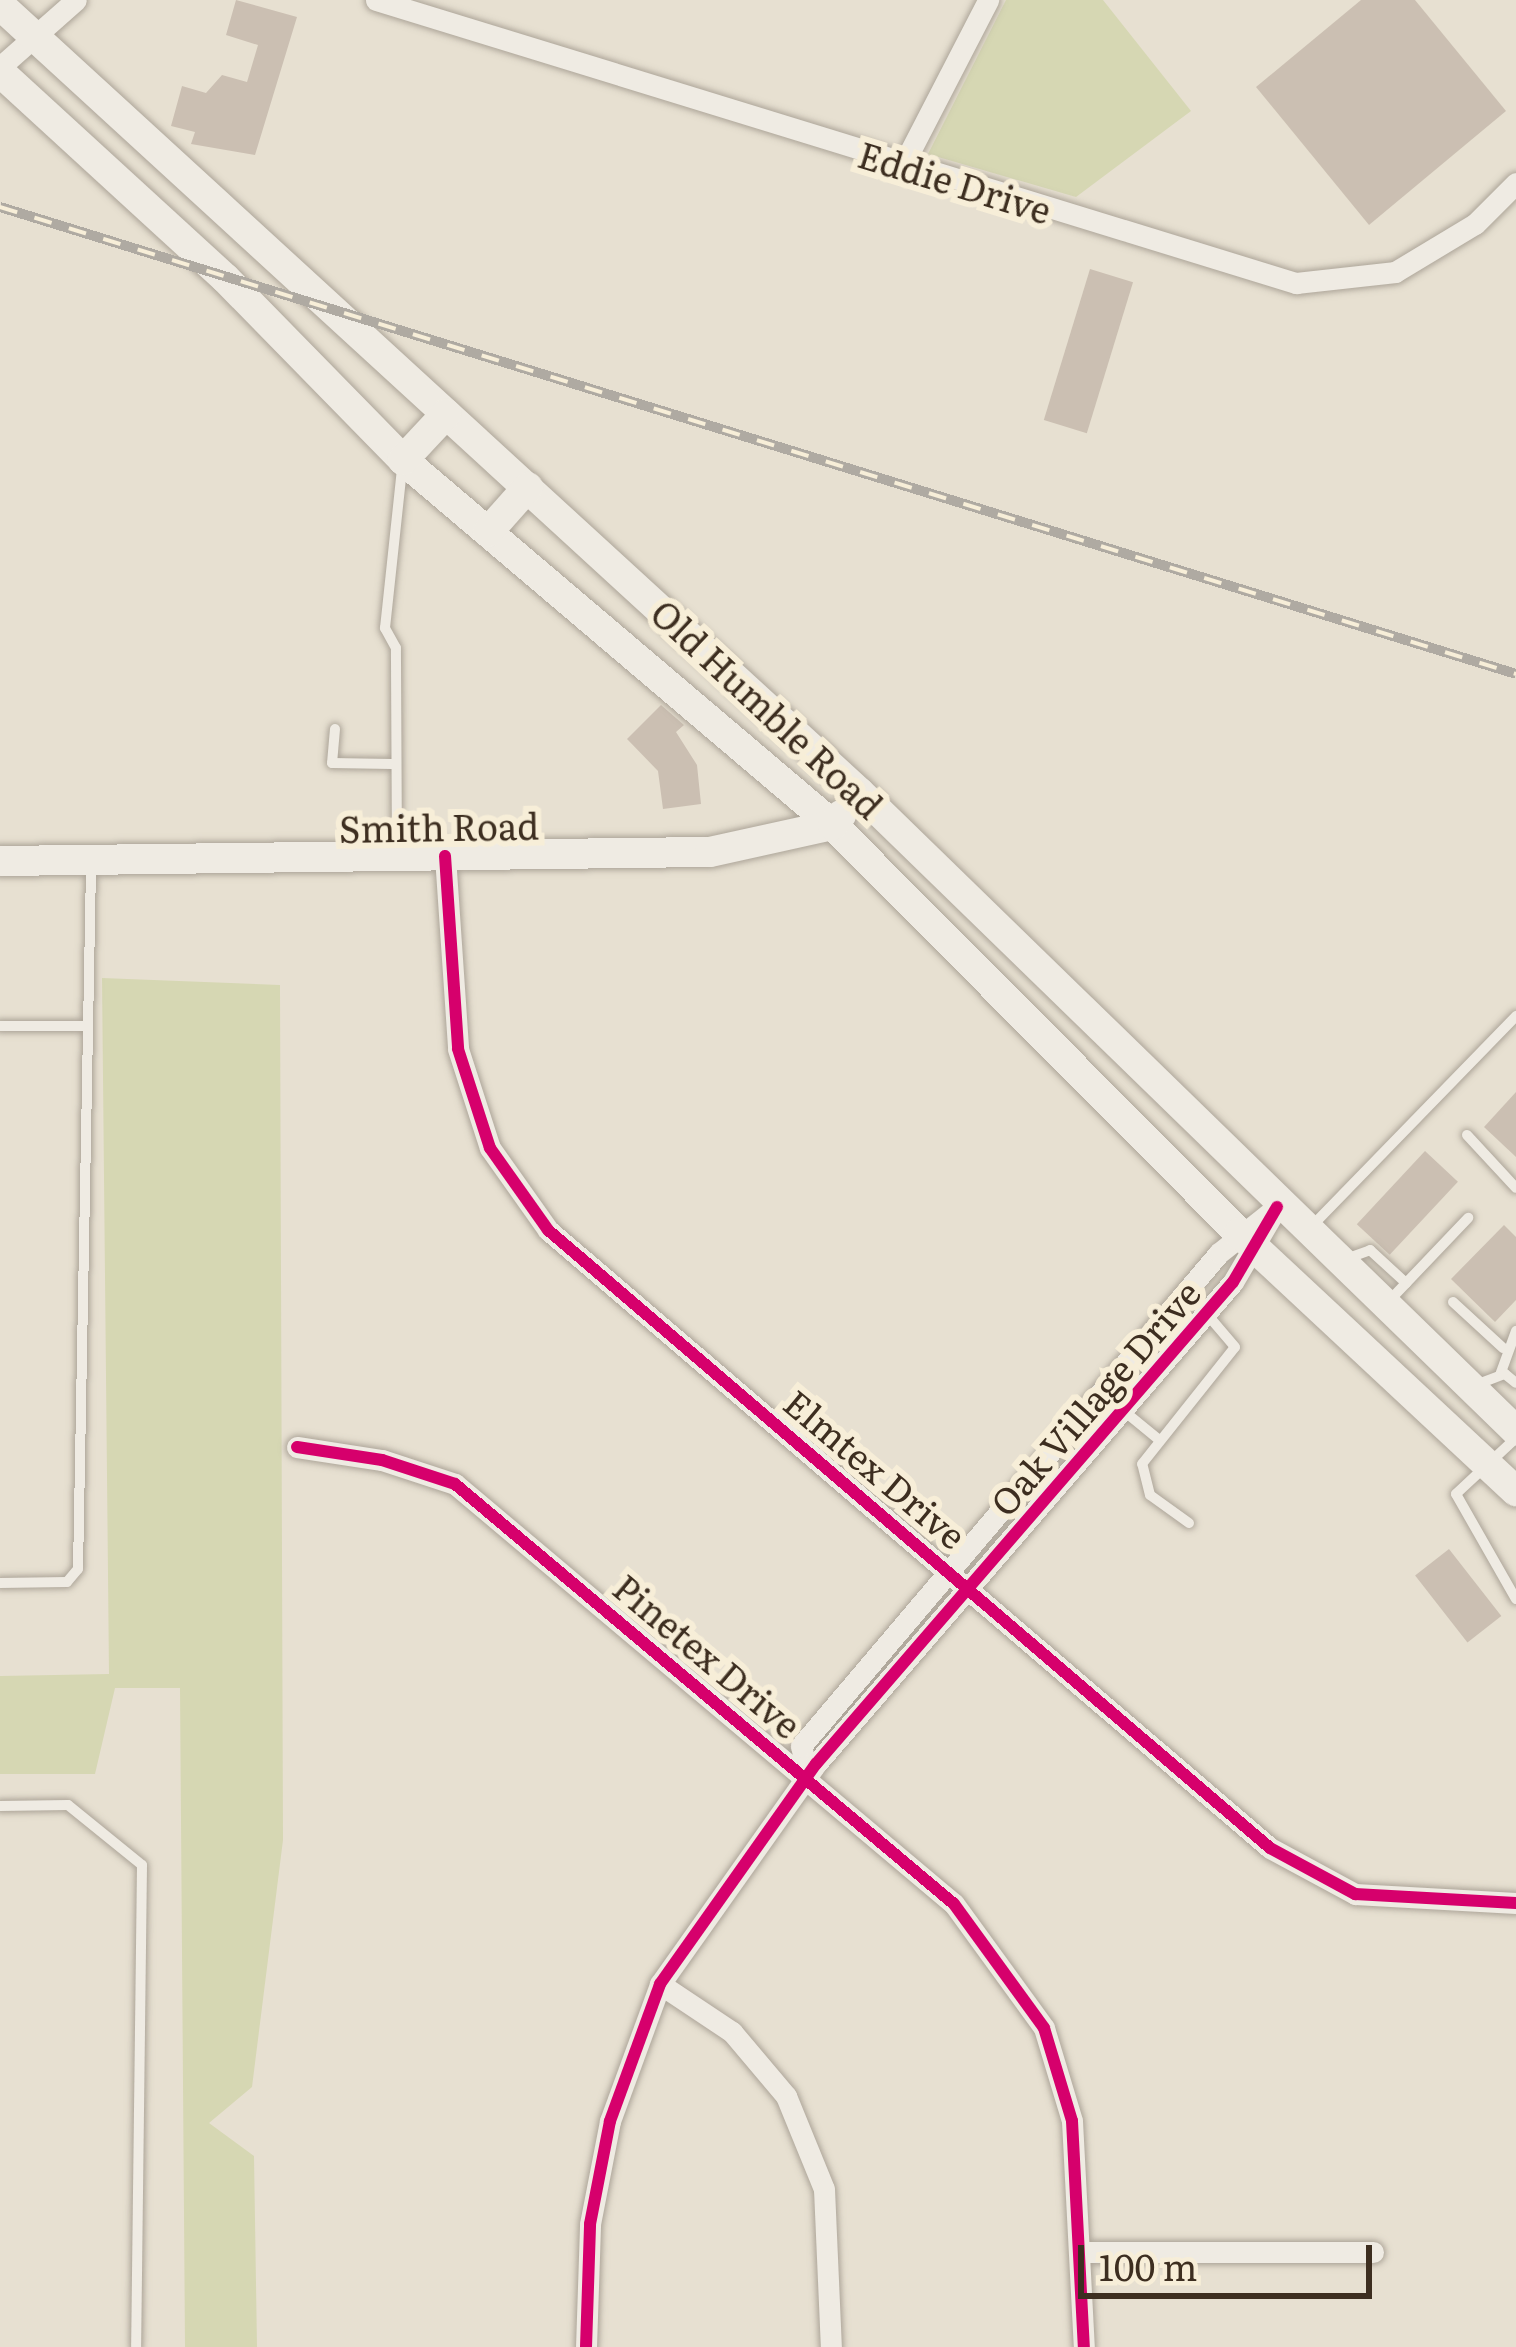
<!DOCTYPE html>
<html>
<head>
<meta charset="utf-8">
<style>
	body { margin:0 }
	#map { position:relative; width:1516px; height:2347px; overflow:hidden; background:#e7e0d1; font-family:Literata,serif }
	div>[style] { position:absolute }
	.green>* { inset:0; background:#d6d7b3 }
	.building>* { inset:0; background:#cbbfb2; transform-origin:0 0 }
	.roads { filter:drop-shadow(0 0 3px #ada599) drop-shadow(0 0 3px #ada599) }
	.lane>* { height:10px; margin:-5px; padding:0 5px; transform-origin:5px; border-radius:5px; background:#efebe3 }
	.street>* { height:21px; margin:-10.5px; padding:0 10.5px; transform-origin:10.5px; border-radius:10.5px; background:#efebe3 }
	.secondary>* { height:30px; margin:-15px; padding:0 15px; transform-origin:15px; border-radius:15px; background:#efebe3 }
	.rail>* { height:10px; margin-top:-5px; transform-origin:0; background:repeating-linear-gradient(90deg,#f7eed8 0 18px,#afaaa2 0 36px); box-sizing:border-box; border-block:3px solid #afaaa2 }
	.cycleway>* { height:12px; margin:-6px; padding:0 6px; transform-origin:6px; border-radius:6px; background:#d6006c }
	span { translate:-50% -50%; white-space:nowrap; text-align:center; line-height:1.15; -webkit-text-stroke:12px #f7eed8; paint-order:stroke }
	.street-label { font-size:36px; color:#3d2e20 }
	.scale { position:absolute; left:1078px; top:2245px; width:294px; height:54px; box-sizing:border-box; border:6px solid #3d2e20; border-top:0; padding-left:15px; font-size:36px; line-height:42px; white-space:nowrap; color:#3d2e20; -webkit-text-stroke:9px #f7eed8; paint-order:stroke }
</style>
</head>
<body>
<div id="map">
	<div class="green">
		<i style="clip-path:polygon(1006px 0,1103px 0,1191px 111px,1076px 197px,928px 154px)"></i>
		<i style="clip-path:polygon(102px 978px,280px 985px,283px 1840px,252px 2087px,209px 2123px,254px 2156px,257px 2347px,185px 2347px,180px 1688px,115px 1688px,95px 1774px,0 1774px,0 1676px,109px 1674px)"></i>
	</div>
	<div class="building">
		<i style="clip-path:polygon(236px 0,297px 17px,255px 155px,191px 144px,195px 132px,171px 126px,182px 86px,206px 93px,222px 75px,247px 82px,258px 45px,226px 35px)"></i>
		<i style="clip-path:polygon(1361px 0,1415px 0,1506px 111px,1369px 225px,1256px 87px)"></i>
		<i style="left:1090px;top:269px;width:45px;height:158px;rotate:17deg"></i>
		<i style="clip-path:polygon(661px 705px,684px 725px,676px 732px,697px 765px,701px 804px,663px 809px,658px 771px,627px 739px)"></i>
		<i style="clip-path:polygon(1516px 1092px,1516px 1157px,1484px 1127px)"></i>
		<i style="left:1425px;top:1151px;width:45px;height:100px;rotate:43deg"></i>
		<i style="clip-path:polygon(1504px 1225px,1516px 1237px,1516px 1300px,1495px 1322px,1451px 1279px)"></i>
		<i style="left:1449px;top:1549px;width:85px;height:43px;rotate:52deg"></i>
	</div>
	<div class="roads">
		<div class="lane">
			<i style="left:335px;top:729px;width:34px;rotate:95deg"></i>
			<i style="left:332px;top:763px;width:60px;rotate:1deg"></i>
			<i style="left:397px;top:853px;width:205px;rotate:-90.3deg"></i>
			<i style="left:396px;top:648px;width:23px;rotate:-119deg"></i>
			<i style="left:385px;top:628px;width:160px;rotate:-83.9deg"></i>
			<i style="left:0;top:1026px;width:87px"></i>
			<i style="left:1467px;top:1135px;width:72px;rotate:47.2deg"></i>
			<i style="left:1310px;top:1228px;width:296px;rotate:-45.8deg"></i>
			<i style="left:1343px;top:1260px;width:29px;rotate:-20deg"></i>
			<i style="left:1370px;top:1250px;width:49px;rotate:42.5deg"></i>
			<i style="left:1389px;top:1301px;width:115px;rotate:-46.4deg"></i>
			<i style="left:1453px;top:1302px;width:68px;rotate:42.6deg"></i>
			<i style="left:1500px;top:1375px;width:47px;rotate:-70deg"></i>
			<i style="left:1473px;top:1386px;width:34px;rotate:-21deg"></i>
			<i style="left:1505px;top:1374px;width:14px;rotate:39deg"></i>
			<i style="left:1102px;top:1393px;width:72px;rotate:39.4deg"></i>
			<i style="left:1516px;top:1438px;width:82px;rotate:137deg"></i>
			<i style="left:1456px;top:1494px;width:121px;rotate:60.3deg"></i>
			<i style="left:1189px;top:1523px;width:48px;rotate:-144.3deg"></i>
			<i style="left:1150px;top:1495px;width:32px;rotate:-104deg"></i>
			<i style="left:1142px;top:1464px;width:149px;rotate:-51.5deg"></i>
			<i style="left:1235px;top:1347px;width:45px;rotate:-130.5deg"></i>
			<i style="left:0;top:1583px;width:67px;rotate:-0.9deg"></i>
			<i style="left:67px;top:1582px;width:17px;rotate:-50deg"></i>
			<i style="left:78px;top:1569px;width:704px;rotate:-88.94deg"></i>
			<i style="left:0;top:1806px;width:68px;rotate:-0.8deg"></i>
			<i style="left:68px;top:1805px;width:95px;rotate:39deg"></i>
			<i style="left:142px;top:1865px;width:482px;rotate:90.7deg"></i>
		</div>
		<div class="street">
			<i style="left:376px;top:0;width:963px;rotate:17.1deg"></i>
			<i style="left:1296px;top:283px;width:100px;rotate:-6.3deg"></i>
			<i style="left:1395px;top:272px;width:93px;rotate:-31deg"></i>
			<i style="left:1475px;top:224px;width:58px;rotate:-45deg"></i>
			<i style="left:0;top:67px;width:101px;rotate:-41.4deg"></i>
			<i style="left:903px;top:165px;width:186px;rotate:-62.7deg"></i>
			<i style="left:445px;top:856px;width:193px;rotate:86.1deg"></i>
			<i style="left:458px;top:1049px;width:104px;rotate:72.1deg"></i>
			<i style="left:490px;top:1148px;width:100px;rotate:54.7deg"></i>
			<i style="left:548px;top:1230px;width:950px;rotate:40.56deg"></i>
			<i style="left:1270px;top:1848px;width:97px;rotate:28.4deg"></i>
			<i style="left:1355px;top:1894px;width:161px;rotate:3.2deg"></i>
			<i style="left:297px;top:1447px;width:86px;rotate:8.7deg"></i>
			<i style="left:382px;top:1460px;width:77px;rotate:18.2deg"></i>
			<i style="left:455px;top:1484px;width:652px;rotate:40.09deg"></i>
			<i style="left:954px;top:1904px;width:153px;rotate:54deg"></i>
			<i style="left:1044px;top:2028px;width:97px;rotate:73.2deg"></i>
			<i style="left:1072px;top:2121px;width:226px;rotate:87deg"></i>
			<i style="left:808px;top:1778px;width:33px;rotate:-102deg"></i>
			<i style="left:801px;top:1746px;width:646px;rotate:-49.71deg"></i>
			<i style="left:1219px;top:1253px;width:74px;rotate:-38.4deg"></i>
			<i style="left:660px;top:1984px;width:87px;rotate:33.7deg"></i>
			<i style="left:732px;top:2032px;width:84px;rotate:49.8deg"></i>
			<i style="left:786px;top:2096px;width:100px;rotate:67.8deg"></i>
			<i style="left:824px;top:2189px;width:158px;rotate:87.5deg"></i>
			<i style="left:1084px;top:2252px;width:289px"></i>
			<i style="left:586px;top:2347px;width:123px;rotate:-88.1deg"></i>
			<i style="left:590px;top:2224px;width:105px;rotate:-79deg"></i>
			<i style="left:610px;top:2121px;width:146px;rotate:-69.9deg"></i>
			<i style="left:660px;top:1984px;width:270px;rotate:-54.7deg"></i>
			<i style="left:816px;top:1764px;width:637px;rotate:-49.14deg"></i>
			<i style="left:1233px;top:1282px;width:87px;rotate:-59.6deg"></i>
		</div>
		<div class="secondary">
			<i style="left:0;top:5px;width:1165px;rotate:42.5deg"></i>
			<i style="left:859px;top:792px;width:916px;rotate:44.2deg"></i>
			<i style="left:0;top:72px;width:305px;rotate:42.5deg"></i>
			<i style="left:225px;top:278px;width:255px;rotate:45.6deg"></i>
			<i style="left:403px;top:460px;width:564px;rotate:40.33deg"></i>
			<i style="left:833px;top:825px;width:576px;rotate:45.14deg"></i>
			<i style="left:1239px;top:1233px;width:379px;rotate:43deg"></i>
			<i style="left:403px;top:460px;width:63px;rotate:-46.9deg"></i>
			<i style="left:488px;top:532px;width:60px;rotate:-48.4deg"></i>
			<i style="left:0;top:861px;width:710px;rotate:-0.73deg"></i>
			<i style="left:710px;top:852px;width:126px;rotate:-12.4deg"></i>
			<i style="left:833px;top:825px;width:13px;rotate:-51deg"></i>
		</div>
	</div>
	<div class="rail">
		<i style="left:0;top:207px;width:1586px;rotate:17.12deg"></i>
	</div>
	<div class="cycleway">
		<i style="left:445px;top:856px;width:193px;rotate:86.1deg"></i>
		<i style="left:458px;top:1049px;width:104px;rotate:72.1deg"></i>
		<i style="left:490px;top:1148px;width:100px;rotate:54.7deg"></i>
		<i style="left:548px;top:1230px;width:950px;rotate:40.56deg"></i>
		<i style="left:1270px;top:1848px;width:97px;rotate:28.4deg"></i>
		<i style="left:1355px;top:1894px;width:161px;rotate:3.2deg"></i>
		<i style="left:297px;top:1447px;width:86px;rotate:8.7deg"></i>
		<i style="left:382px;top:1460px;width:77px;rotate:18.2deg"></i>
		<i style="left:455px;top:1484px;width:652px;rotate:40.09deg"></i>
		<i style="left:954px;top:1904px;width:153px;rotate:54deg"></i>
		<i style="left:1044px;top:2028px;width:97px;rotate:73.2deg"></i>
		<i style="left:1072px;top:2121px;width:226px;rotate:87deg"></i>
		<i style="left:586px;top:2347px;width:123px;rotate:-88.1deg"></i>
		<i style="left:590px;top:2224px;width:105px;rotate:-79deg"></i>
		<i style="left:610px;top:2121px;width:146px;rotate:-69.9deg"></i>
		<i style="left:660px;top:1984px;width:270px;rotate:-54.7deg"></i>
		<i style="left:816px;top:1764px;width:637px;rotate:-49.14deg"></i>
		<i style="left:1233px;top:1282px;width:87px;rotate:-59.6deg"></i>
	</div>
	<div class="street-label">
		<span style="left:955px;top:181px;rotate:17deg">Eddie Drive</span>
		<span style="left:768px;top:708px;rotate:43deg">Old Humble Road</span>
		<span style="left:439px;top:826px;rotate:-1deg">Smith Road</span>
		<span style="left:1094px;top:1397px;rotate:-49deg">Oak Village Drive</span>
		<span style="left:876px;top:1468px;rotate:40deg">Elmtex Drive</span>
		<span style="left:708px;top:1655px;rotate:40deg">Pinetex Drive</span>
	</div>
	<div class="scale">100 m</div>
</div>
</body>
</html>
